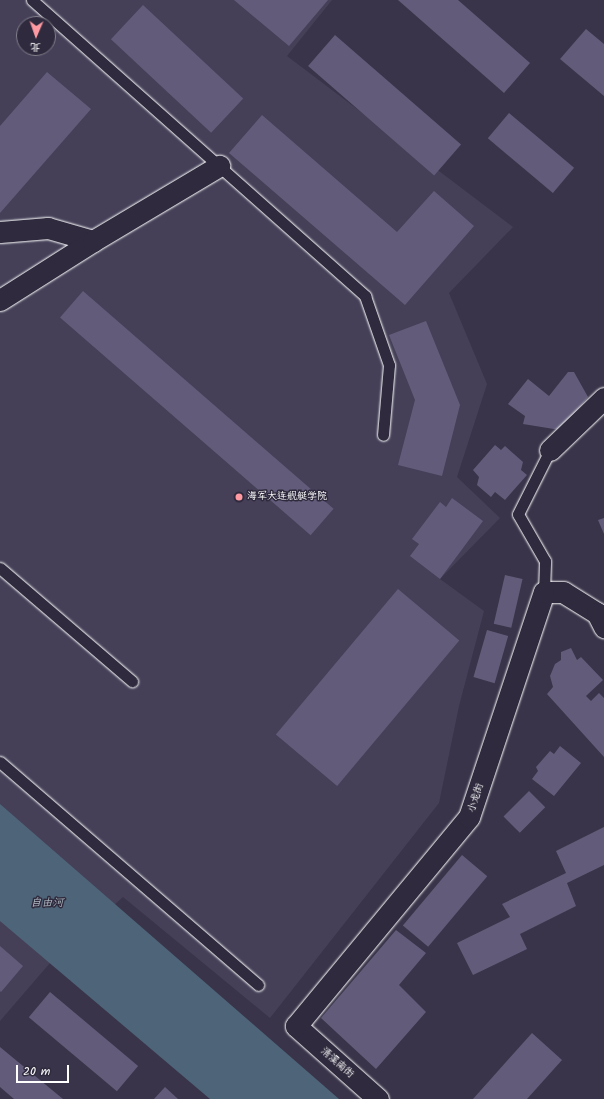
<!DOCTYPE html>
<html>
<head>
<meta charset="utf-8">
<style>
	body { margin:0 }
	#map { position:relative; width:604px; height:1099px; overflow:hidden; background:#393449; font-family:Kalam,"LXGW WenKai TC",sans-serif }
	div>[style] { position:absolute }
	.built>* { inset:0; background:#454058 }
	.water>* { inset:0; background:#4e6579 }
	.building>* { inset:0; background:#625c7a; transform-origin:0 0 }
	.roads { filter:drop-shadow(0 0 1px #fff) drop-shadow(0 0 1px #fff) }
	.lane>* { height:11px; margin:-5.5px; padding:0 5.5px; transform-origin:5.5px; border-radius:5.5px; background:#2f2a3d }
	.street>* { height:21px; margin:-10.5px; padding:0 10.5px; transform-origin:10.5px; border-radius:10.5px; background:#2f2a3d }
	.dots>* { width:11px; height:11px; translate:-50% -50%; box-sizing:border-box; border:2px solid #2f2a3d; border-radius:50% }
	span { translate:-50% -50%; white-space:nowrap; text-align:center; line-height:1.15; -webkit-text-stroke:3px #2f2a3d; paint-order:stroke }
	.poi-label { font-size:10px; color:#fff }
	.left { translate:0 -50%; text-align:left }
	.street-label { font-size:10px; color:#fff }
	.water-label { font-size:11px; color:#afbac3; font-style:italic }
	.north { position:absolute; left:16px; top:16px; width:40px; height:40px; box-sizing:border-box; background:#2f2a3d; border:1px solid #827f8b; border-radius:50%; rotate:182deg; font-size:11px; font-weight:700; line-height:16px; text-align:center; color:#fff }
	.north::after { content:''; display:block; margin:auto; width:14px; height:18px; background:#ff9aa2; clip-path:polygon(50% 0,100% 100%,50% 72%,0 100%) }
	.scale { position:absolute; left:16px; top:1065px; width:53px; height:18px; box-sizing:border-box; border:2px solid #fff; border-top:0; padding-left:5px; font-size:12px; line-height:14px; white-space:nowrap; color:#fff; -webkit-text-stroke:3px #2f2a3d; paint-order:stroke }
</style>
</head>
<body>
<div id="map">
	<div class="built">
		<i style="clip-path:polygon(evenodd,0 0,332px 0,287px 56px,513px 227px,449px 293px,487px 384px,457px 477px,500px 518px,440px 579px,484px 611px,459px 706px,439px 803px,270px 1018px,123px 897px,50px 963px,0 1021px,0 0,24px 24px,48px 24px,48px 48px,24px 48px,24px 24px)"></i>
	</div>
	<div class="water">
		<i style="clip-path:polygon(0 804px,339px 1099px,210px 1099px,0 921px)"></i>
	</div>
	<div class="building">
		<i style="clip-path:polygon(234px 0,328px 0,289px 46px)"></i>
		<i style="clip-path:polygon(398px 0,458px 0,530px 63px,504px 93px)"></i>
		<i style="left:143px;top:5px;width:137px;height:47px;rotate:43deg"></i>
		<i style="clip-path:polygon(586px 29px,604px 44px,604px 96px,560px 59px)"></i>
		<i style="left:335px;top:35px;width:167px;height:41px;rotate:41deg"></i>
		<i style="clip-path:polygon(47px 72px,91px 109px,0 213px,0 126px)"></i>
		<i style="left:509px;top:113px;width:85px;height:33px;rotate:40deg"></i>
		<i style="clip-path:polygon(262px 115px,397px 232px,434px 191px,474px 226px,405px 305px,229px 153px)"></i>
		<i style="left:83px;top:291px;width:332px;height:35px;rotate:41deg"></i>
		<i style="clip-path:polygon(426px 321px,460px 405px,442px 476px,398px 465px,415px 400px,389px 335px)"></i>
		<i style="clip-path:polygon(568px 372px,574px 372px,588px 397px,560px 430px,523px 424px,525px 416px,508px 404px,528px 379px,549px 396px)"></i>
		<i style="clip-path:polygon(495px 445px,501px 450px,505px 446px,523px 462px,521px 470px,527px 475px,505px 500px,495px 492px,491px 497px,477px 485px,479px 477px,473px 470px)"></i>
		<i style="clip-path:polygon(452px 498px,483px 521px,440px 579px,410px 556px,419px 544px,412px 539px,440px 502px,446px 507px)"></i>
		<i style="clip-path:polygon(604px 518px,604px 534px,598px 520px)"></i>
		<i style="left:505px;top:575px;width:18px;height:50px;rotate:13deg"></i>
		<i style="left:398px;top:589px;width:80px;height:190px;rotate:40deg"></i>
		<i style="left:487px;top:630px;width:22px;height:49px;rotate:16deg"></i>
		<i style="clip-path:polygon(571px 648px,577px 660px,581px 657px,603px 680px,586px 696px,591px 701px,599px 693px,604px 698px,604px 757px,547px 694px,553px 687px,550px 676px,555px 664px,561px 660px,561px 652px)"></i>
		<i style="clip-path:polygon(560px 746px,581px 763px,554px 796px,532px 779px,538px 771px,536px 767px,550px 751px,554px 754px)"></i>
		<i style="left:529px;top:791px;width:23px;height:36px;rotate:45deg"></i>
		<i style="clip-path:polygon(604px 827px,604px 865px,567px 883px,576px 906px,520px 934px,527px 949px,473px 975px,457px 943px,510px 917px,502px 904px,566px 873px,556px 851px)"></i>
		<i style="left:462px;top:855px;width:33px;height:92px;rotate:40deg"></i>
		<i style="clip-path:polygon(396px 930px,426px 953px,399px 985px,426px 1012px,376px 1069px,321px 1018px)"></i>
		<i style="clip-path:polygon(0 946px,23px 966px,1px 992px,0 991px)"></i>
		<i style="left:50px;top:992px;width:115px;height:33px;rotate:40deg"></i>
		<i style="clip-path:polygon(532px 1033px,562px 1060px,527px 1099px,473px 1099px)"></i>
		<i style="clip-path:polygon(0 1047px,63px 1099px,14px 1099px,0 1087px)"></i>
		<i style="clip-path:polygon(165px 1087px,178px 1099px,154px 1099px)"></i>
	</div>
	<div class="roads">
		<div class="lane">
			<i style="left:32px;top:0;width:446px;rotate:41.6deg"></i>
			<i style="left:365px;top:296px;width:73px;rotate:70.8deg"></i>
			<i style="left:389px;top:365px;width:70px;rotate:94.9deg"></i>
			<i style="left:0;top:568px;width:174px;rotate:40.6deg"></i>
			<i style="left:544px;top:592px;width:31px;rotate:-88deg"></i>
			<i style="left:545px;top:561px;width:54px;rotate:-119.9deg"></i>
			<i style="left:518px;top:514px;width:72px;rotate:-63.4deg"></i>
			<i style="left:0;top:762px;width:341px;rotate:40.8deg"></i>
		</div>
		<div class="street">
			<i style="left:0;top:232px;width:48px;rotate:-4.8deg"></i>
			<i style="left:48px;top:228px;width:47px;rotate:16.1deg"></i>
			<i style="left:0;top:300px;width:110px;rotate:-32.4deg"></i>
			<i style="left:93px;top:241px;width:147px;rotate:-30.8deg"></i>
			<i style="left:550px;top:450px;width:75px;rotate:-43.9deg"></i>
			<i style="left:378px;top:1099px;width:110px;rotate:-138.3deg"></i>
			<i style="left:296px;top:1026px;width:271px;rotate:-50.4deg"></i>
			<i style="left:469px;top:817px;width:237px;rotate:-71.6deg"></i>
			<i style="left:544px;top:592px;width:19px"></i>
			<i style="left:563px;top:592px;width:40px;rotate:32deg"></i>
			<i style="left:597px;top:613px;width:16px;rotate:63deg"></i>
		</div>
	</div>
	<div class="dots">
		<i style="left:239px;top:497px;background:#ff9aa2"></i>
	</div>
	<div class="poi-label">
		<span class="left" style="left:247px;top:497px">海军大连舰艇学院</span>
	</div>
	<div class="street-label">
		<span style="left:476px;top:798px;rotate:-72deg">小龙街</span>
		<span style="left:337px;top:1063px;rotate:41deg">清溪南街</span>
	</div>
	<div class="water-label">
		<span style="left:47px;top:903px">自由河</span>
	</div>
	<div class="north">北</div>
	<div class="scale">20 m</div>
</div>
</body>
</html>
